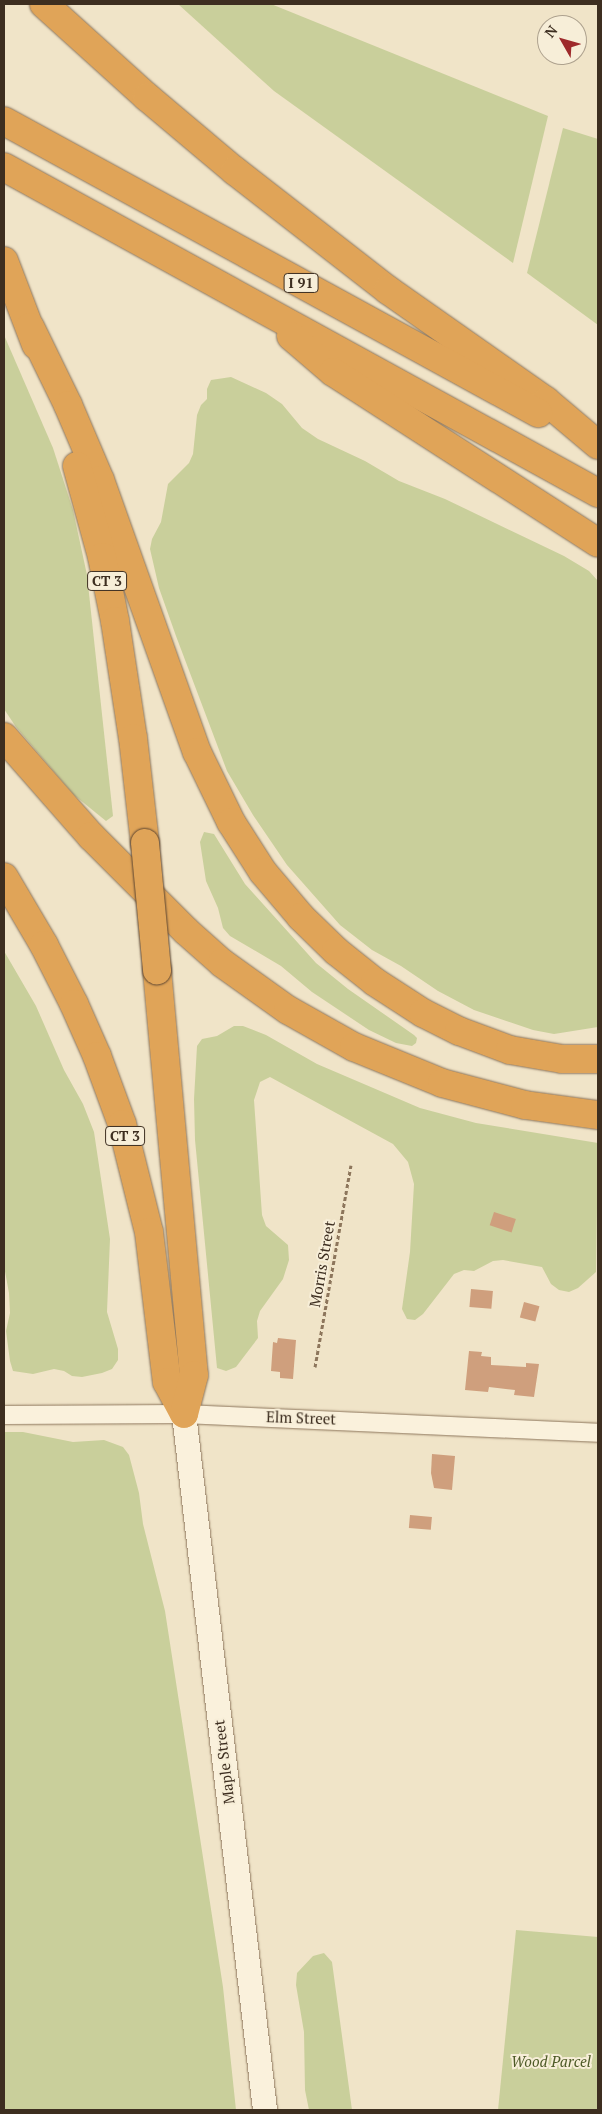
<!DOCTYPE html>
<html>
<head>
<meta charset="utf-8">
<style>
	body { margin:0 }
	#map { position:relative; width:602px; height:2114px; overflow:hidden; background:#f0e4c8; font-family:"PT Serif",serif }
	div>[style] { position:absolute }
	.green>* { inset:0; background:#c9cf9b }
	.building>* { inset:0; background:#cf9f7d; transform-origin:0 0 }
	.path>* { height:3px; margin-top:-1.5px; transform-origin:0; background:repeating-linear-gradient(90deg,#8d765c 0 4px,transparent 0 6.5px) }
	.roads { filter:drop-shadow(0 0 1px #8d765c) drop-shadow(0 0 1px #8d765c) }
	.street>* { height:18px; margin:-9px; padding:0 9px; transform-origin:9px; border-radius:9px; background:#faf1dc }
	.secondary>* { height:24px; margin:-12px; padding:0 12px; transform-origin:12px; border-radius:12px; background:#faf1dc }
	.highway>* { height:28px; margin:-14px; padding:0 14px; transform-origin:14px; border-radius:14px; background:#e0a458 }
	.bridges { filter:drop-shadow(0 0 1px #5b4430) drop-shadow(0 0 1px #5b4430) }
	.highway-bridge>* { height:28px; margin:-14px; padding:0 14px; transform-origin:14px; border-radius:14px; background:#e0a458 }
	span { translate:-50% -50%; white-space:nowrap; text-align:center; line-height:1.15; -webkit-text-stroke:4px #f7eed8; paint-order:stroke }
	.shield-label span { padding:1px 4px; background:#f7eed8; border:1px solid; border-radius:4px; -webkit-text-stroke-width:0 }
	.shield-label { font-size:14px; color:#3d2e20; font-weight:700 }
	.street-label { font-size:15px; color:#3d2e20 }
	.park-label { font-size:15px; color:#4d5a26; font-style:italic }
	.frame { position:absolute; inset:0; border:5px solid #3d2e20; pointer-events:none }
	.north { position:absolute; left:537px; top:15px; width:50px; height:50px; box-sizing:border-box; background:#f7eed8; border:1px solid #ada18e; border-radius:50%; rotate:308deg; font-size:14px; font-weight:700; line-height:20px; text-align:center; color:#3d2e20 }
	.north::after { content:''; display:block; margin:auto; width:18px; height:22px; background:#9e2a2b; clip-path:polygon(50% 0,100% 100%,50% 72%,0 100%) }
</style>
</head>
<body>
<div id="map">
	<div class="green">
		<i style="clip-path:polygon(178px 4px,271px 4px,548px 116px,513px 263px,274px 91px)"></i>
		<i style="clip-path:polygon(563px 128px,598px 139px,598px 325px,527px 273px)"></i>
		<i style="clip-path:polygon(4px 335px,53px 448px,73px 510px,87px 575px,113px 816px,106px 821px,74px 795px,16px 727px,4px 709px)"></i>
		<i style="clip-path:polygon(231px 377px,266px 393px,282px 404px,302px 428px,318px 439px,365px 461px,399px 481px,445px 499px,564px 556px,589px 571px,598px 581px,598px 1027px,554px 1034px,533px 1030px,474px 1010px,438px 991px,401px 966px,372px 950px,340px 925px,287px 865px,253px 815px,227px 771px,176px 636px,159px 588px,150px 549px,152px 539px,161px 522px,168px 484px,189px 463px,193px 454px,197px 415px,201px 405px,207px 399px,207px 389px,211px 380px)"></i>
		<i style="clip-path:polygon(204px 832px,214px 834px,245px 884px,316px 963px,348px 989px,414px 1035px,417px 1038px,416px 1043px,412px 1046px,396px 1043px,369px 1030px,312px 992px,281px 966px,230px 936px,223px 928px,218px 908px,206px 881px,200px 842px)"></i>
		<i style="clip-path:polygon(4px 951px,36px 1006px,64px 1070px,83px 1104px,94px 1132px,110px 1239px,107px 1312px,118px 1349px,118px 1360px,112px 1369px,102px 1373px,82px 1377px,72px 1376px,64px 1371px,54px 1369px,33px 1374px,13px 1371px,10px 1361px,6px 1331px,10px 1313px,9px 1293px,4px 1266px)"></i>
		<i style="clip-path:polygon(234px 1026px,243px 1026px,266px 1035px,317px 1064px,420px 1108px,476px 1123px,598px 1143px,596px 1272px,578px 1288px,569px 1292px,559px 1290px,551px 1284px,542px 1267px,503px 1260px,493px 1261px,474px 1271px,464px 1270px,454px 1274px,423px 1314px,415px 1320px,407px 1319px,402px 1309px,410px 1252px,414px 1184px,408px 1162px,393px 1144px,270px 1077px,260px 1082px,254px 1100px,262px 1215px,266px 1226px,288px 1245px,289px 1260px,283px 1279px,260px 1311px,257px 1321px,258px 1338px,236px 1367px,226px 1371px,217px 1368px,195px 1140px,194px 1099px,197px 1046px,202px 1039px,217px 1036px)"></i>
		<i style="clip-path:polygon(4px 1432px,23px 1432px,73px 1442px,104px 1440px,123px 1447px,129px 1455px,139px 1493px,143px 1524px,165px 1611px,223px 1987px,236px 2110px,4px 2110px)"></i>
		<i style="clip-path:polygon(516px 1930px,598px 1937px,598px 2110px,498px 2110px)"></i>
		<i style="clip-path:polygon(324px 1953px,332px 1962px,352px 2110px,309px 2110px,305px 2090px,304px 2032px,296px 1985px,297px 1973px,313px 1956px)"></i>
	</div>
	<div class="building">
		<i style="left:494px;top:1212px;width:23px;height:14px;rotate:18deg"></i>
		<i style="left:471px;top:1289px;width:22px;height:18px;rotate:5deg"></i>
		<i style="left:524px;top:1302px;width:16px;height:16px;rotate:15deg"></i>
		<i style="clip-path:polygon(278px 1338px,296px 1340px,293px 1379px,280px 1378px,280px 1372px,271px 1371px,273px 1342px,277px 1343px)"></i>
		<i style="clip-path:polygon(469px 1351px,482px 1352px,481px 1356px,491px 1357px,491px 1365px,526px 1367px,526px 1363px,539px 1364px,534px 1397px,514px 1395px,515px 1390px,489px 1387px,488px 1392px,465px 1390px)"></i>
		<i style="clip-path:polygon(432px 1454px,455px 1456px,452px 1490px,434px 1488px,431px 1473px)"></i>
		<i style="left:410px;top:1515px;width:22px;height:13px;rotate:5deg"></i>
	</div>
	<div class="path">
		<i style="left:315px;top:1367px;width:205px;rotate:-79.9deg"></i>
	</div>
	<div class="roads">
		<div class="street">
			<i style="left:4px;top:1415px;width:180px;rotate:-0.3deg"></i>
			<i style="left:184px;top:1414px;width:414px;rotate:2.6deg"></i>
		</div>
		<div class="secondary">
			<i style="left:184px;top:1414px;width:701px;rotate:83.36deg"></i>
		</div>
		<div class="highway">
			<i style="left:44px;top:4px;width:139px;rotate:42.1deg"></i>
			<i style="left:147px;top:97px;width:115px;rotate:40.1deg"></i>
			<i style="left:235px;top:171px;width:194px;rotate:37.9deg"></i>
			<i style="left:388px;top:290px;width:193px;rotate:35.1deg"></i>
			<i style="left:546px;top:401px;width:68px;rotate:40.2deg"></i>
			<i style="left:4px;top:121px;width:609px;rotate:28.67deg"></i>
			<i style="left:4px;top:167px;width:678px;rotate:28.76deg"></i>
			<i style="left:4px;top:261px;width:90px;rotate:69.1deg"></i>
			<i style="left:30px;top:327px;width:87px;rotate:64deg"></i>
			<i style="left:68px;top:405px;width:82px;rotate:66.9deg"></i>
			<i style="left:100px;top:480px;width:289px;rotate:70.4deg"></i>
			<i style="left:197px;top:752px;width:78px;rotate:64.1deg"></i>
			<i style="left:231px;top:822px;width:59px;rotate:57.4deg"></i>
			<i style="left:263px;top:872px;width:59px;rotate:49.8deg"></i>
			<i style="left:301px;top:917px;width:49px;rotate:44.2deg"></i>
			<i style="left:336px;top:951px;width:50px;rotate:38.5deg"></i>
			<i style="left:375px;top:982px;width:57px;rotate:32.9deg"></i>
			<i style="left:423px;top:1013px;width:40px;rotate:26.6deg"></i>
			<i style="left:459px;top:1031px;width:54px;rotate:20.4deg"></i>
			<i style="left:510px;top:1050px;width:53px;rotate:9.8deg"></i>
			<i style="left:562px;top:1059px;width:36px"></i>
			<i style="left:291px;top:336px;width:55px;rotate:40.6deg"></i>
			<i style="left:333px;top:372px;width:315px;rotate:32.8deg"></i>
			<i style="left:77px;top:466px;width:94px;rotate:74.6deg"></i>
			<i style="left:102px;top:557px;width:65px;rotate:78.5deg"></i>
			<i style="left:115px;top:621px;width:118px;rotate:81.3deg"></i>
			<i style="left:133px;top:738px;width:106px;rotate:83.5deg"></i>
			<i style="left:4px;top:737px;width:132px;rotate:48.7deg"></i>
			<i style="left:91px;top:836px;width:134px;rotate:45deg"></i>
			<i style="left:186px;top:931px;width:48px;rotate:41.6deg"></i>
			<i style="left:222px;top:963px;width:81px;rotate:35.5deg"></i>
			<i style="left:288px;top:1010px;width:76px;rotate:29.3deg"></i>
			<i style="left:354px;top:1047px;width:95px;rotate:22.2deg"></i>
			<i style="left:442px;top:1083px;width:86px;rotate:14.8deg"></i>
			<i style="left:525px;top:1105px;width:74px;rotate:7.8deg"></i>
			<i style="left:4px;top:877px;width:79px;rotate:59.5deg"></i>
			<i style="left:44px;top:945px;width:66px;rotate:63deg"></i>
			<i style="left:74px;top:1004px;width:57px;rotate:66.1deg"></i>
			<i style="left:97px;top:1056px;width:72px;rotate:69.8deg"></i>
			<i style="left:122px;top:1124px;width:111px;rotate:76deg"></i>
			<i style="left:149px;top:1232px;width:151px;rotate:83.2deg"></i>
			<i style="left:167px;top:1382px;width:36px;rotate:62deg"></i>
			<i style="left:157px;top:970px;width:407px;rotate:84.8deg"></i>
			<i style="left:194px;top:1375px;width:40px;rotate:104.4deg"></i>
		</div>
	</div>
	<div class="bridges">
		<div class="highway-bridge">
			<i style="left:145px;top:843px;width:128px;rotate:84.6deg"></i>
		</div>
	</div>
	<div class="shield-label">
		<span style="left:301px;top:283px">I 91</span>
		<span style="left:107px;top:581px">CT 3</span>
		<span style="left:125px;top:1136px">CT 3</span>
	</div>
	<div class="street-label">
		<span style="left:322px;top:1264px;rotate:-80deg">Morris Street</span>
		<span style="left:301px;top:1418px;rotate:2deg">Elm Street</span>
		<span style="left:224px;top:1762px;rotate:-97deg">Maple Street</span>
	</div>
	<div class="park-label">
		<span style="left:551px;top:2062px">Wood Parcel</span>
	</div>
	<div class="frame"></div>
	<div class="north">N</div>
</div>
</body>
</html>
